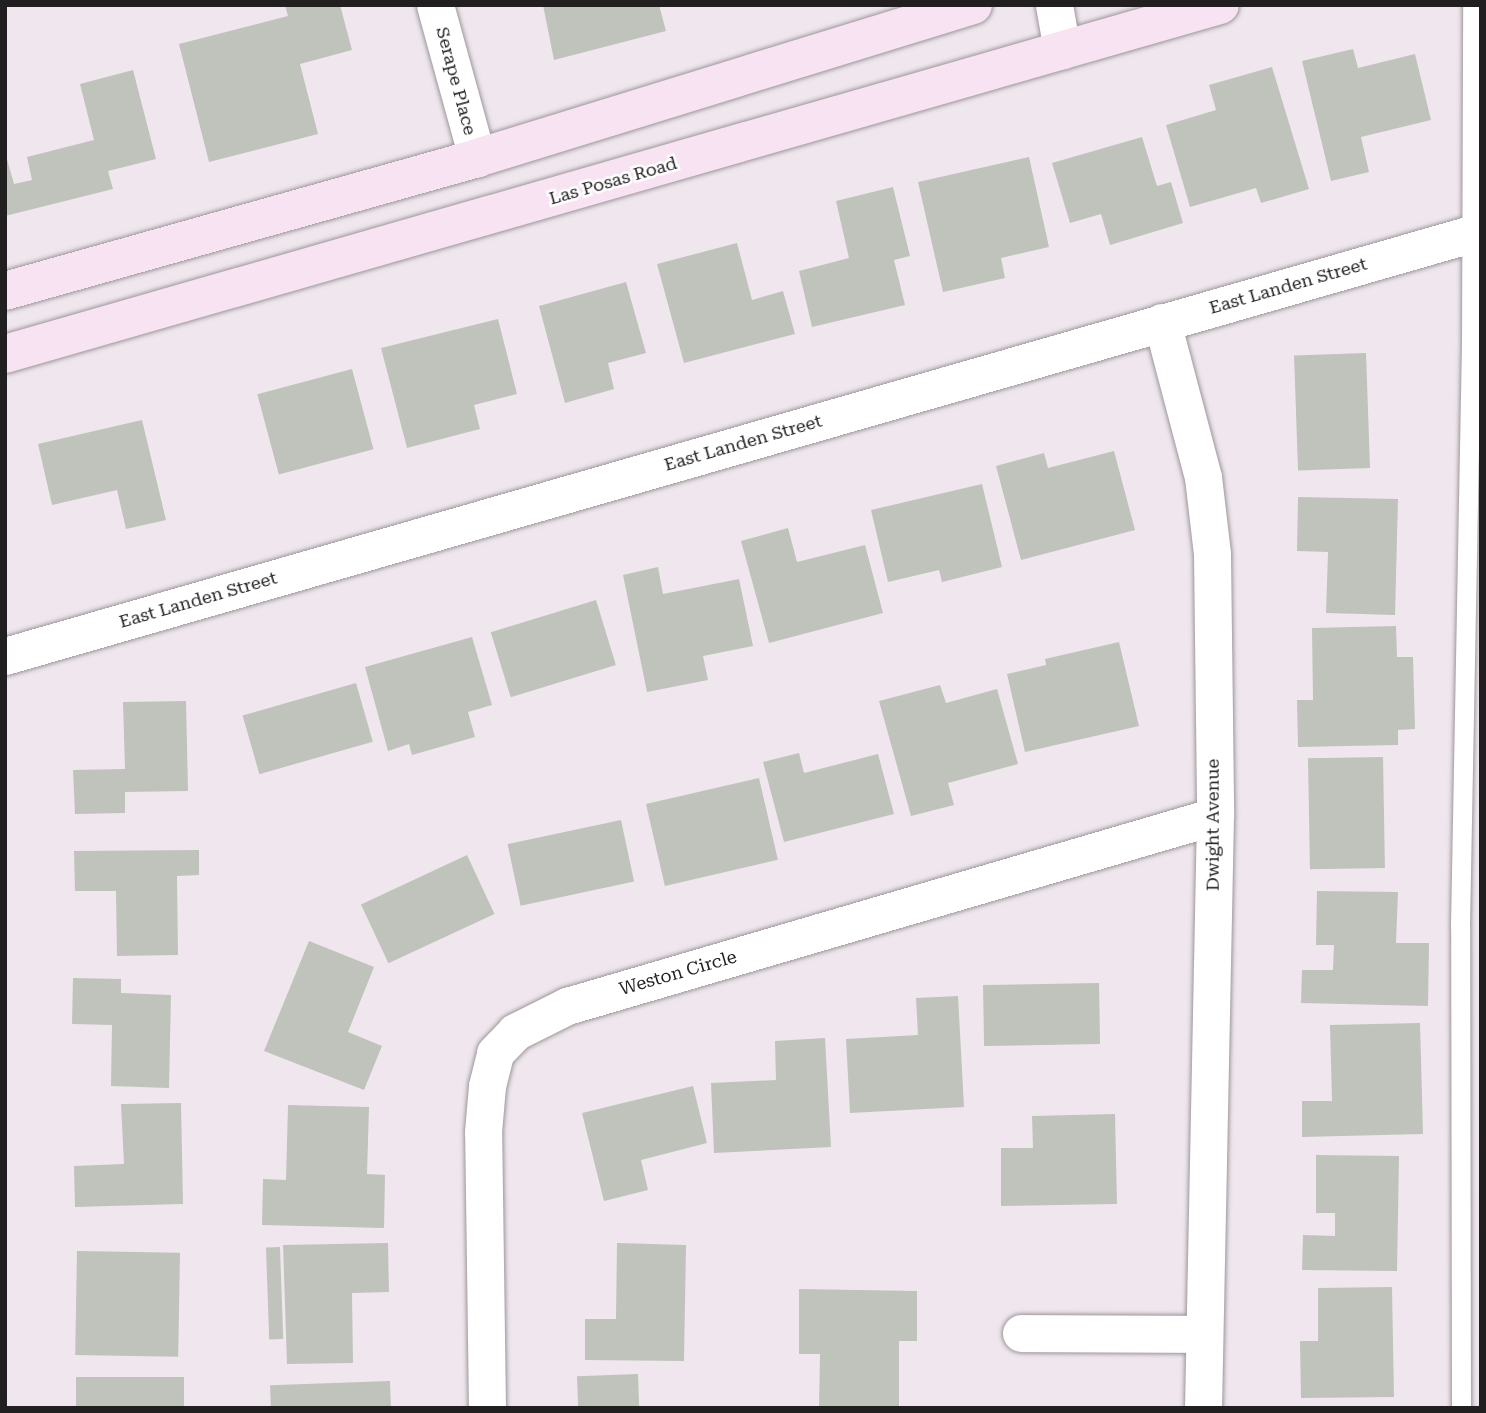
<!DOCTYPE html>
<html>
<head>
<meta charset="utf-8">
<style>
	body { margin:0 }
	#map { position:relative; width:1486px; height:1413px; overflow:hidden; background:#efe7ed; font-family:"Roboto Serif",serif }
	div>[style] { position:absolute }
	.building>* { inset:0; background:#bfc3bb; transform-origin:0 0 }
	.roads { filter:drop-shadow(0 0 2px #9d969b) drop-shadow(0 0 2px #9d969b) }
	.service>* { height:19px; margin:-9.5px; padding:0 9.5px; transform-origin:9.5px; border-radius:9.5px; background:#fff }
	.minor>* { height:37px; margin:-18.5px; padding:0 18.5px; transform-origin:18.5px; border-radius:18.5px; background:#fff }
	.secondary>* { height:38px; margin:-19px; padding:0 19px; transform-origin:19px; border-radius:19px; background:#f8e3f3 }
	span { translate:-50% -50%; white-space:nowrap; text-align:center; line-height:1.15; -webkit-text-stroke:5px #fff; paint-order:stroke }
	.street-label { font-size:18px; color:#221f21 }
	.frame { position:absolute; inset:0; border:7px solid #221f21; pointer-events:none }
</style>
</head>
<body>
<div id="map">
	<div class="building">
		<i style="clip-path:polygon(285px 5px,340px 5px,352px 50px,300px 64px,318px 134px,209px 162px,179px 44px,288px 16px)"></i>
		<i style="clip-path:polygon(543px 5px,659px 5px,666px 31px,554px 60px)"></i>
		<i style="clip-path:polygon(1353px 49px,1358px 68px,1415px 54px,1431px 120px,1361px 137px,1369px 172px,1331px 181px,1302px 61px)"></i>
		<i style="clip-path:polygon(1272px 67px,1309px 189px,1261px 203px,1256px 188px,1190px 207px,1166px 125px,1216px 110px,1209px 85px)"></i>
		<i style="clip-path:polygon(133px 70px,156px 159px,108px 171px,113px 189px,5px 216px,5px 152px,14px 184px,32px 180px,27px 157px,94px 140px,80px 84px)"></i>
		<i style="clip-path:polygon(1142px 137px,1157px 186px,1171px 182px,1183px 223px,1110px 245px,1101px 214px,1070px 223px,1052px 163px)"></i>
		<i style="clip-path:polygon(1029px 157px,1049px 247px,1001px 258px,1005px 278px,943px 292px,918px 182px)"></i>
		<i style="clip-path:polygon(893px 187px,910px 256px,894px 260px,905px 305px,812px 327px,799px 271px,849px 258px,836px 201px)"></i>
		<i style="clip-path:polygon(737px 243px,752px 300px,783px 291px,795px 334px,684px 363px,657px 264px)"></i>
		<i style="clip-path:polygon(626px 282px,646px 353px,608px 363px,614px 389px,565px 403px,539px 306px)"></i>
		<i style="clip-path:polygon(498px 319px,517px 394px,474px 405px,480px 429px,407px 448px,381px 348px)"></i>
		<i style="left:1366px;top:353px;width:115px;height:72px;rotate:88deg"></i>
		<i style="left:352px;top:369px;width:83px;height:98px;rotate:75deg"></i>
		<i style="clip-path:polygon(142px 420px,166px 520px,126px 529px,117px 490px,52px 505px,38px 444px)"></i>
		<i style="clip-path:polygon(1114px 451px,1135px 530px,1021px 560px,996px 466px,1044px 453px,1048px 468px)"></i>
		<i style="clip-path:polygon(982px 484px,1002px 567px,942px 582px,939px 570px,888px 582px,871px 510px)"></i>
		<i style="clip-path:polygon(1298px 497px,1398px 499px,1395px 615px,1326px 613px,1328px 552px,1297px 551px)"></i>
		<i style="clip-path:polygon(788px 528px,797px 562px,865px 545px,883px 613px,769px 643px,741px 541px)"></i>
		<i style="clip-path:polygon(658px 567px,663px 594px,739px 579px,753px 646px,703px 656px,708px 680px,647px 692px,623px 575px)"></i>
		<i style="left:596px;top:600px;width:68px;height:110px;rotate:73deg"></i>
		<i style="clip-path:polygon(1396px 626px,1397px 657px,1413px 657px,1415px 729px,1398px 730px,1398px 745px,1298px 747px,1297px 700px,1313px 700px,1312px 628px)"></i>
		<i style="clip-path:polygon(472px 637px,492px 705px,468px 712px,475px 737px,412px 755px,409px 744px,388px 751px,365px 667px)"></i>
		<i style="clip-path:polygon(1119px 642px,1139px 726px,1025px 752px,1007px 674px,1046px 665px,1045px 659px)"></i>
		<i style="left:356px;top:683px;width:61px;height:118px;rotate:74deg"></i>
		<i style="clip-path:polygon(940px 685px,946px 703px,997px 689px,1018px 764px,948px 783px,954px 805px,911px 816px,879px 701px)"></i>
		<i style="clip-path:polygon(186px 701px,188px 791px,125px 792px,125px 813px,75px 814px,73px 770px,125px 769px,123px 702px)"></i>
		<i style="clip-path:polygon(799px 753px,804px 773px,878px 754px,894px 814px,784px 842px,763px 762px)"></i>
		<i style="left:1383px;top:757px;width:111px;height:75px;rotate:89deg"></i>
		<i style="left:759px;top:778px;width:84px;height:116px;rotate:77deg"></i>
		<i style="left:621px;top:820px;width:63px;height:116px;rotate:78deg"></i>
		<i style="clip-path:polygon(199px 850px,199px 875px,177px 876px,178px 955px,117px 956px,116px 891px,75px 891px,74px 851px)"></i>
		<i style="left:467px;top:855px;width:65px;height:117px;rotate:65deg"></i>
		<i style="clip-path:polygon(1317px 891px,1398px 892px,1396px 943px,1429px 943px,1428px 1006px,1301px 1003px,1302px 970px,1333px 970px,1334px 945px,1316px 945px)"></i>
		<i style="clip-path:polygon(309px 941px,374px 967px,348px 1032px,382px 1046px,364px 1090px,264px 1051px)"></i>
		<i style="clip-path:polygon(73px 978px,121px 979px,121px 993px,171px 995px,169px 1088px,111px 1086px,112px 1025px,72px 1024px)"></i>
		<i style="left:1099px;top:983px;width:61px;height:116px;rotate:89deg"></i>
		<i style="clip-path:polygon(958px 996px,964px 1107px,850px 1113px,846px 1039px,918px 1035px,916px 998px)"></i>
		<i style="clip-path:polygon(1420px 1023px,1423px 1134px,1302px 1137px,1302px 1101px,1332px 1101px,1330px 1025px)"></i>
		<i style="clip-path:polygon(825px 1038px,831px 1147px,714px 1153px,711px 1083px,776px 1080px,775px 1041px)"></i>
		<i style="clip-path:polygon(693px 1086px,707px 1143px,641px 1160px,648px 1190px,604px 1201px,582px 1113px)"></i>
		<i style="clip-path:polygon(181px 1103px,183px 1204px,75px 1207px,74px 1166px,124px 1164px,121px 1104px)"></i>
		<i style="clip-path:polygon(288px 1105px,369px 1107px,367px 1174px,385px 1175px,384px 1228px,262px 1225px,263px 1179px,286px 1180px)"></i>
		<i style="clip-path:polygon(1115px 1114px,1117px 1204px,1001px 1206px,1001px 1148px,1033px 1148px,1032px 1116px)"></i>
		<i style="clip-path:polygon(1316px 1155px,1399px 1156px,1397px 1271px,1302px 1270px,1303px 1235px,1335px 1236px,1335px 1213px,1316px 1213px)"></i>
		<i style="clip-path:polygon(388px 1243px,389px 1292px,352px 1293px,353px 1363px,287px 1364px,283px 1245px)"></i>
		<i style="clip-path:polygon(617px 1243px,686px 1245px,684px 1361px,585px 1360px,585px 1319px,616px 1319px)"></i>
		<i style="left:280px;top:1247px;width:92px;height:14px;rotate:88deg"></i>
		<i style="left:77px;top:1251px;width:103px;height:104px;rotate:1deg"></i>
		<i style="clip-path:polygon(1392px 1287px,1394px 1397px,1301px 1398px,1300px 1341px,1318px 1341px,1318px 1288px)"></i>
		<i style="clip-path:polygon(799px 1289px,917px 1291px,917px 1341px,899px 1341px,899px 1407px,819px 1407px,820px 1354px,799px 1354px)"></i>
		<i style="left:638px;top:1374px;width:34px;height:61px;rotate:88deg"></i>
		<i style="left:184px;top:1377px;width:31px;height:108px;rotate:90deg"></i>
		<i style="left:390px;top:1381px;width:27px;height:120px;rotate:88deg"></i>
	</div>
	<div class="roads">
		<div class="service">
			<i style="left:1461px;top:1408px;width:482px;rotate:-90.1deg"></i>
			<i style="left:1460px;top:926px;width:582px;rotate:-88.92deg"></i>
			<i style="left:1471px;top:344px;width:339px;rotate:-89.8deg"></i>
		</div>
		<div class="minor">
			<i style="left:435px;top:5px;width:159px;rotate:74.6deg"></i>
			<i style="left:1054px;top:5px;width:46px;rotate:79.9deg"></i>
			<i style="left:1162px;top:322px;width:160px;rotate:75.2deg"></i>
			<i style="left:1203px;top:477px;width:78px;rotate:83.3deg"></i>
			<i style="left:1212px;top:554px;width:262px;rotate:89.3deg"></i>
			<i style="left:1215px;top:816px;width:592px;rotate:91.16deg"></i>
			<i style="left:5px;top:656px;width:1536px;rotate:-16.06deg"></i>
			<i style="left:1021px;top:1333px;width:182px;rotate:0.3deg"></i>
			<i style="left:487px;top:1408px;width:276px;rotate:-90.8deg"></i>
			<i style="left:483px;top:1132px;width:46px;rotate:-85deg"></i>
			<i style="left:487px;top:1086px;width:34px;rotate:-76deg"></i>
			<i style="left:495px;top:1053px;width:29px;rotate:-46deg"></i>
			<i style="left:515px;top:1032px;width:58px;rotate:-26.6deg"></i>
			<i style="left:567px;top:1006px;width:675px;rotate:-16.34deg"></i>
		</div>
		<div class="secondary">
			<i style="left:5px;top:291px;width:490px;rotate:-15.7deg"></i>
			<i style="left:477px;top:158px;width:519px;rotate:-17.14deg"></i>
			<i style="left:5px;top:354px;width:1264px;rotate:-16.03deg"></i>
		</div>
	</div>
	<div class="street-label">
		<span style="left:456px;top:81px;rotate:75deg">Serape Place</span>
		<span style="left:613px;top:181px;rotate:-16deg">Las Posas Road</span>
		<span style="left:1288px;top:286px;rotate:-16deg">East Landen Street</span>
		<span style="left:743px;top:443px;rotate:-16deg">East Landen Street</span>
		<span style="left:198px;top:600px;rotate:-16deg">East Landen Street</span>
		<span style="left:1213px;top:825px;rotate:-90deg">Dwight Avenue</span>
		<span style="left:678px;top:973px;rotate:-16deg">Weston Circle</span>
	</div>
	<div class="frame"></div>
</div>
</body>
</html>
